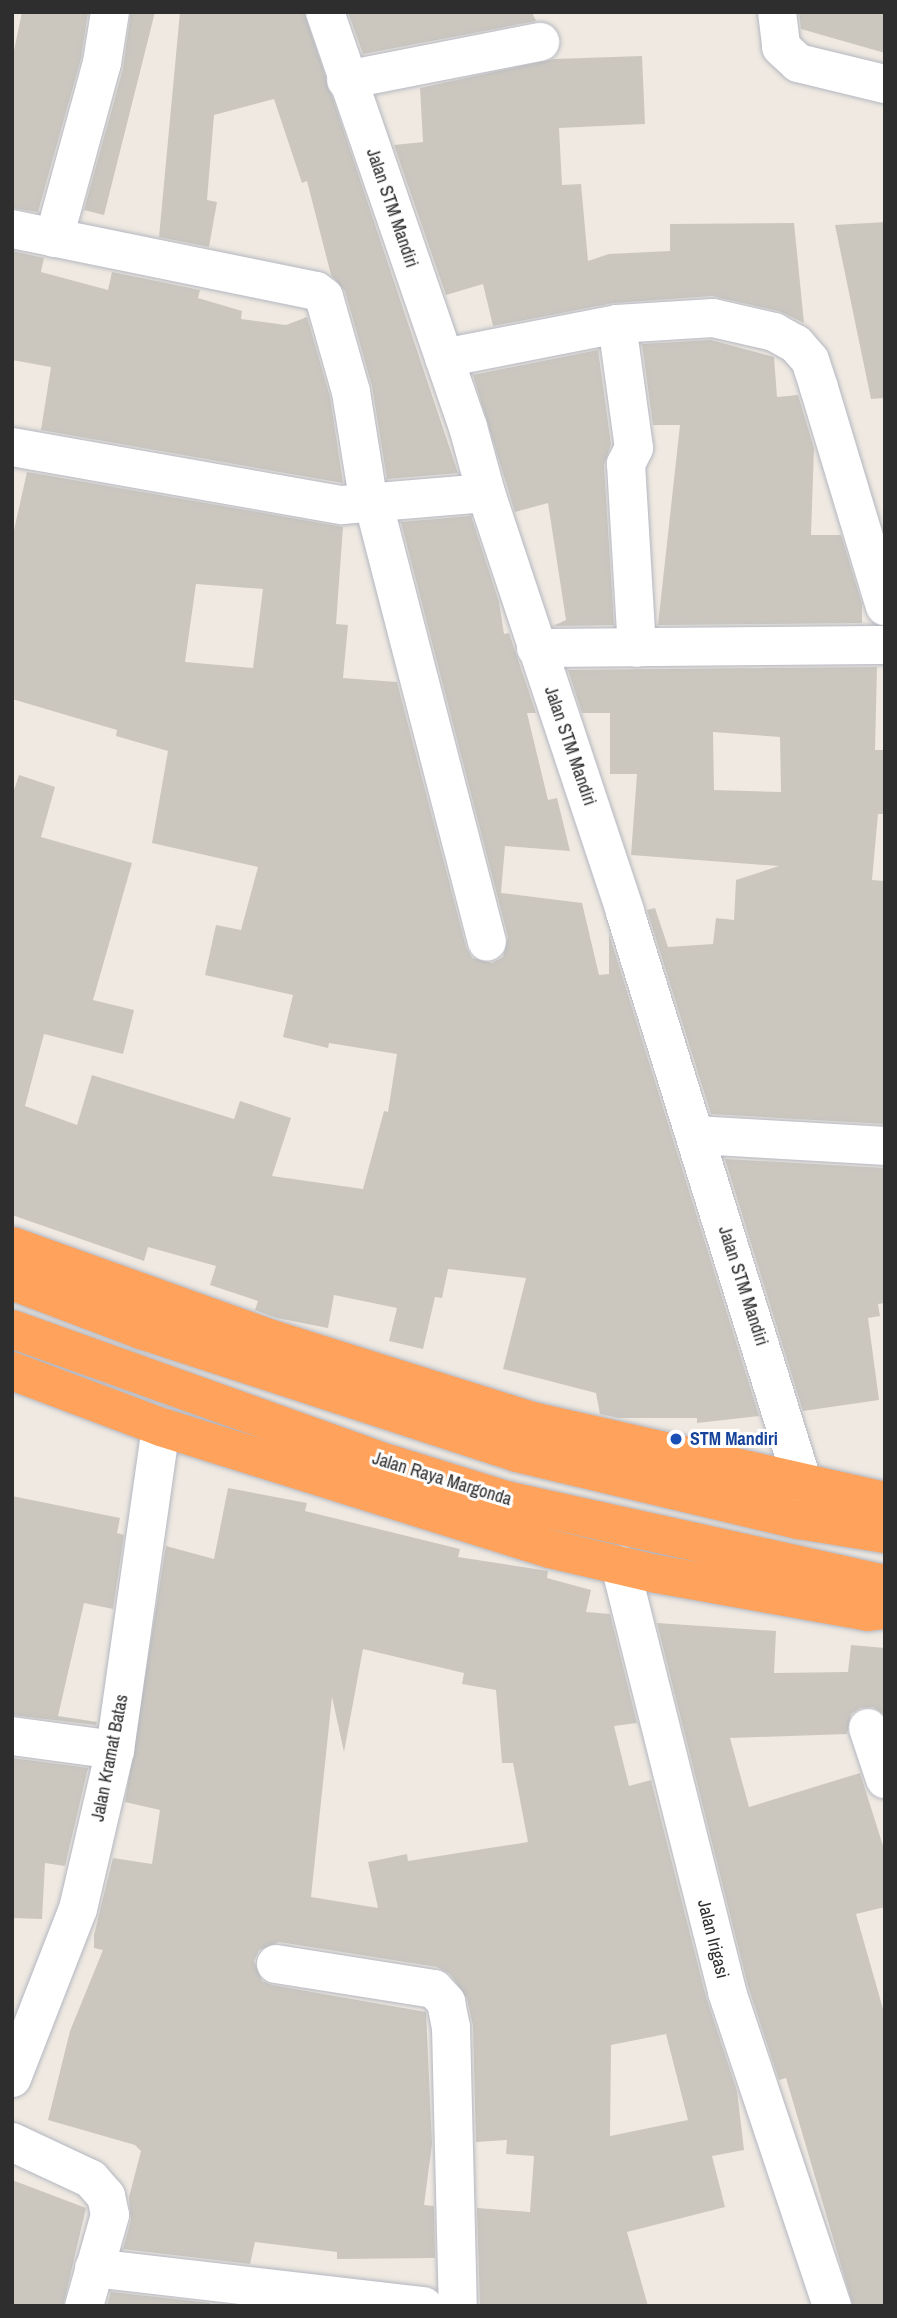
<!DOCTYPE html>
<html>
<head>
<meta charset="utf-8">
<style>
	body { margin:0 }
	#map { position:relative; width:897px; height:2318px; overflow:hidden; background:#efe9e1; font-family:"Archivo Narrow",sans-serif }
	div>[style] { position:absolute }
	.building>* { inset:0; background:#cbc7bf }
	.roads { filter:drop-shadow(0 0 2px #b4b7c1) drop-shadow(0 0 2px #b4b7c1) }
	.minor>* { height:38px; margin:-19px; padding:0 19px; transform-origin:19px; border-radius:19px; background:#fff }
	.highway>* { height:38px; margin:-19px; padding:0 19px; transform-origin:19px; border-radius:19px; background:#ffa35c }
	.dots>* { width:19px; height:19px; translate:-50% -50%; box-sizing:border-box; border:4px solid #fff; border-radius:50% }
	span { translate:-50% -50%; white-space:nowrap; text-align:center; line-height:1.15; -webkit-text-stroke:6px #fff; paint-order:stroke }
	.street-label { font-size:18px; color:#2e2e2e }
	.transit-label { font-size:18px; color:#164399; font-weight:700 }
	.left { translate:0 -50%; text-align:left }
	.frame { position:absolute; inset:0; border:14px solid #2e2e2e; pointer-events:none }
</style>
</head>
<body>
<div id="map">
	<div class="building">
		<i style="clip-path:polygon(22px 12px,88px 12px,81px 58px,38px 212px,12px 208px,12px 60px)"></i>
		<i style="clip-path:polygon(131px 12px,155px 12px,104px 215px,84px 210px,123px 69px)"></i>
		<i style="clip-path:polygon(180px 12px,304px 12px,458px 473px,387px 479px,372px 386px,345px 291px,331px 275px,307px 181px,302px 183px,274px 99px,214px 115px,207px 200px,217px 202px,209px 247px,159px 237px)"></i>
		<i style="clip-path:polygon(348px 12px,532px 12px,536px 21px,363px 54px)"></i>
		<i style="clip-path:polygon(799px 12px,885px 12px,885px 53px,801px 29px)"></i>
		<i style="clip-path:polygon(642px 56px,645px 124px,559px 128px,562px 185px,581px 184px,588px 261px,609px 254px,670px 251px,670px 224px,794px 223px,804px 323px,779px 311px,712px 296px,613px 303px,493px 326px,483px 284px,446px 295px,394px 145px,423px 142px,420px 88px,554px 59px)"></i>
		<i style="clip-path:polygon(885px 222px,885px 398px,871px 399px,835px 225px)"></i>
		<i style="clip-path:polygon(12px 251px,44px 258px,41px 272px,108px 290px,112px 272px,200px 290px,198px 298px,242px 311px,241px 319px,286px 325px,307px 317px,330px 397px,343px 483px,41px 430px,51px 367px,12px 360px)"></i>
		<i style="clip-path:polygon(711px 340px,774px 357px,777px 397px,798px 395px,814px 448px,811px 535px,841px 535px,862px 604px,862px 623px,658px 625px,680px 425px,653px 425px,642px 344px)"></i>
		<i style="clip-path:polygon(598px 350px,611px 444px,604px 465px,614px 625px,553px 626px,566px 620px,548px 503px,515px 512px,473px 375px)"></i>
		<i style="clip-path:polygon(evenodd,27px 472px,343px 527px,336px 624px,348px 625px,343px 678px,397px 682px,466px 947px,472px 958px,492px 963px,503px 957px,508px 937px,401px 522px,471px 516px,499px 602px,504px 634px,509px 633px,536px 713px,527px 713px,548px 800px,557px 798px,570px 851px,505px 846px,501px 893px,582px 903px,599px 975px,609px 974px,609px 934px,759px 1416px,697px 1423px,697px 1418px,619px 1418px,600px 1414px,596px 1393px,503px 1369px,526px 1278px,448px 1269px,442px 1298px,435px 1297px,423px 1349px,389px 1341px,397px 1308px,334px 1295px,328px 1328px,277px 1318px,255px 1310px,258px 1301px,210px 1285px,216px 1266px,148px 1247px,144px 1261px,12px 1215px,12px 796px,19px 775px,55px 787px,41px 837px,132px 863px,93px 1000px,134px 1010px,123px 1054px,44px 1034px,25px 1106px,77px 1125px,92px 1075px,234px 1119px,240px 1101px,291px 1118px,272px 1176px,363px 1189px,384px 1111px,388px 1112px,397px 1054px,329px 1043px,328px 1048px,283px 1037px,293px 995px,205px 975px,216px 925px,241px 930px,258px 867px,152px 843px,168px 751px,116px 736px,117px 730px,12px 699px,12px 539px,27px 472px,196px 584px,263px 589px,253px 668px,185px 662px,196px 584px)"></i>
		<i style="clip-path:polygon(evenodd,877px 667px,875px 750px,885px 750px,885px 814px,878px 814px,872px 880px,885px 881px,885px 1124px,711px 1114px,647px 910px,655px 908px,668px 947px,713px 944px,716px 918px,734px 920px,736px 880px,779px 866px,631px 855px,637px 774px,610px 774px,610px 713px,582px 713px,568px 670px,877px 667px,713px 732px,780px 737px,781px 792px,714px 790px,713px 732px)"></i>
		<i style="clip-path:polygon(725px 1159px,883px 1168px,885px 1303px,878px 1304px,880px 1316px,868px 1318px,879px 1400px,803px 1411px)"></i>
		<i style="clip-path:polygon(evenodd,228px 1488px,307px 1503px,305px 1511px,460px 1549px,458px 1557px,548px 1571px,547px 1578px,591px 1590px,586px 1612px,610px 1614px,637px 1723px,614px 1726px,629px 1786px,651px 1780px,706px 1997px,737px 2091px,744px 2150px,712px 2156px,725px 2207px,627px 2232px,648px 2306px,480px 2306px,477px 2208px,530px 2212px,534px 2156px,506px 2154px,507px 2140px,476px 2142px,473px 2026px,467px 1998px,450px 1974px,437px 1967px,279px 1942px,259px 1950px,254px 1961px,262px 1981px,272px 1985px,426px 2012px,432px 2144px,424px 2205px,434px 2206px,435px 2258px,337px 2259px,337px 2252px,255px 2242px,250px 2264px,123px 2249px,131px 2220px,129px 2197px,141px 2151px,135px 2145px,48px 2120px,70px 2031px,103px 1950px,94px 1948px,94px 1935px,113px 1858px,152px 1864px,160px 1810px,125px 1802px,166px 1546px,214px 1559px,228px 1488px,363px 1649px,464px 1673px,462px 1684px,496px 1690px,502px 1763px,513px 1763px,528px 1842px,408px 1861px,407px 1854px,368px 1862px,378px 1908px,311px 1897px,332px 1697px,344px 1752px,363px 1649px,228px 1488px,666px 2034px,688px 2120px,610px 2136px,611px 2045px,666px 2034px)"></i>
		<i style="clip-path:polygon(12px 1496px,120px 1518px,117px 1533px,124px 1535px,113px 1609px,84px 1603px,58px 1716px,97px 1722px,96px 1725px,12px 1715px)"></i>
		<i style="clip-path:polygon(657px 1623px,776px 1631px,774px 1673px,848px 1672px,851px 1645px,885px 1648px,885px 1715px,873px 1707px,860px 1708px,851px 1714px,847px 1734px,730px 1738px,749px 1807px,860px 1773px,885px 1852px,885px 1907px,856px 1914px,885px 2016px,885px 2306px,853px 2306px,786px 2078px,779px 2080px,748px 1986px)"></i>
		<i style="clip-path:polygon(12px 1758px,88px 1768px,65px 1866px,45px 1863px,42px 1919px,12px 1918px)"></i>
		<i style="clip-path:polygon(12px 2180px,86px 2208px,63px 2306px,12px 2306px)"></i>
		<i style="clip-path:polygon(111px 2292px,210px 2303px,209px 2306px,107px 2306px)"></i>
	</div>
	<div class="roads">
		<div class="minor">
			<i style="left:325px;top:12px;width:439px;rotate:71deg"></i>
			<i style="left:468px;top:427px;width:68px;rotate:74.7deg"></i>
			<i style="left:486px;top:493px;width:441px;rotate:71.6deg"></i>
			<i style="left:625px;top:912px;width:599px;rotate:72.71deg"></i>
			<i style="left:777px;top:12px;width:35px;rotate:83deg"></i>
			<i style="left:781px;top:47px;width:23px;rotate:43deg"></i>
			<i style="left:798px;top:63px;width:89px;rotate:13.6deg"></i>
			<i style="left:346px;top:80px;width:198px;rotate:-11.1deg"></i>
			<i style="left:12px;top:229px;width:310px;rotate:11.5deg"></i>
			<i style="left:316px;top:291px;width:10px;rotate:37deg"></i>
			<i style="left:324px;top:297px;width:99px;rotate:74.1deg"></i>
			<i style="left:351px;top:392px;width:114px;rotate:80.9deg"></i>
			<i style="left:54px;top:238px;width:181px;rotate:-74.7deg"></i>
			<i style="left:102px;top:63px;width:52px;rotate:-81.1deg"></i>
			<i style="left:617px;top:324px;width:125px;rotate:82.2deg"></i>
			<i style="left:634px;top:448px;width:18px;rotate:117deg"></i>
			<i style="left:626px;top:464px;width:184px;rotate:86.6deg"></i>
			<i style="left:444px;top:358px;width:176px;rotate:-11.1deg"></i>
			<i style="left:617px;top:324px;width:96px;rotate:-3.6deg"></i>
			<i style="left:713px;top:318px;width:63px;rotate:12.9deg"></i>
			<i style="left:774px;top:332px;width:25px;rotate:29deg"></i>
			<i style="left:796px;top:344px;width:21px;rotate:49deg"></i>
			<i style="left:810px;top:360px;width:29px;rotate:72deg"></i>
			<i style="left:819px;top:388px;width:228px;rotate:73.2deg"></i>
			<i style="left:12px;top:447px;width:335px;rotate:10deg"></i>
			<i style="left:342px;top:505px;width:144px;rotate:-4.8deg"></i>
			<i style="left:374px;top:505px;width:451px;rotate:75.5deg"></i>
			<i style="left:536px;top:648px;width:349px;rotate:-0.5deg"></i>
			<i style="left:696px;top:1135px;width:189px;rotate:3.3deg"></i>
			<i style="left:620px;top:1565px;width:440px;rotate:75.9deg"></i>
			<i style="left:727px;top:1992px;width:331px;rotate:71.5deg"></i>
			<i style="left:868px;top:1728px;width:54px;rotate:71.6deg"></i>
			<i style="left:12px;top:1736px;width:104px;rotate:7.7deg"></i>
			<i style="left:276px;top:1964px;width:160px;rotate:9deg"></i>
			<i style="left:434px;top:1989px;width:18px;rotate:47deg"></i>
			<i style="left:446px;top:2002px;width:25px;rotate:79deg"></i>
			<i style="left:451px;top:2027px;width:279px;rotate:88.6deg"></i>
			<i style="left:12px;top:2078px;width:181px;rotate:-68.7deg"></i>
			<i style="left:78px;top:1909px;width:163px;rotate:-76.9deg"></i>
			<i style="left:115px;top:1750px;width:326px;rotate:-81.9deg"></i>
			<i style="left:12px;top:2142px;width:87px;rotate:25.1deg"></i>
			<i style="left:91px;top:2179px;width:23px;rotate:49deg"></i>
			<i style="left:106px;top:2196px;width:19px;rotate:78deg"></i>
			<i style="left:110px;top:2215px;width:95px;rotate:105.9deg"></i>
			<i style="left:94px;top:2268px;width:332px;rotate:6.6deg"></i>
		</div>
		<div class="highway">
			<i style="left:12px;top:1246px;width:279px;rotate:19.7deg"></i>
			<i style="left:275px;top:1340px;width:265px;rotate:17.5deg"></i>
			<i style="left:528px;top:1420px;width:366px;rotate:12.8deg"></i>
			<i style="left:12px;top:1281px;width:138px;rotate:20.8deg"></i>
			<i style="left:141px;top:1330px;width:396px;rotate:18.1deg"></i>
			<i style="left:517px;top:1453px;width:290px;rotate:13.4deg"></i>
			<i style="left:799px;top:1520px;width:87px;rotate:9.2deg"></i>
			<i style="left:12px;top:1329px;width:401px;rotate:19.7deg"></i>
			<i style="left:390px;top:1464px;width:121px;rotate:17.2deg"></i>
			<i style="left:506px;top:1500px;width:388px;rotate:12.5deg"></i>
			<i style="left:12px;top:1371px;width:159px;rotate:20.6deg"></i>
			<i style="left:161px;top:1427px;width:408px;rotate:17.4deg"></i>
			<i style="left:550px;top:1549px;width:110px;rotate:13.2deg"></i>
			<i style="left:657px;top:1574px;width:214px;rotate:10.2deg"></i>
			<i style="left:868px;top:1612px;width:17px;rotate:-7deg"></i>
		</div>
	</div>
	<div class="dots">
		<i style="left:676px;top:1439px;background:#1a4fb4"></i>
	</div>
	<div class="street-label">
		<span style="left:392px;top:208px;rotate:71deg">Jalan STM Mandiri</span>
		<span style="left:570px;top:746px;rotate:71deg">Jalan STM Mandiri</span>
		<span style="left:743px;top:1286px;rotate:72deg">Jalan STM Mandiri</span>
		<span style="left:442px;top:1479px;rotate:17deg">Jalan Raya Margonda</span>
		<span style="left:110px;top:1758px;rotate:-79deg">Jalan Kramat Batas</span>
		<span style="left:713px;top:1939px;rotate:76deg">Jalan Irigasi</span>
	</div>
	<div class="transit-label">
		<span class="left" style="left:690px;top:1439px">STM Mandiri</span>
	</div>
	<div class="frame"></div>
</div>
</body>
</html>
